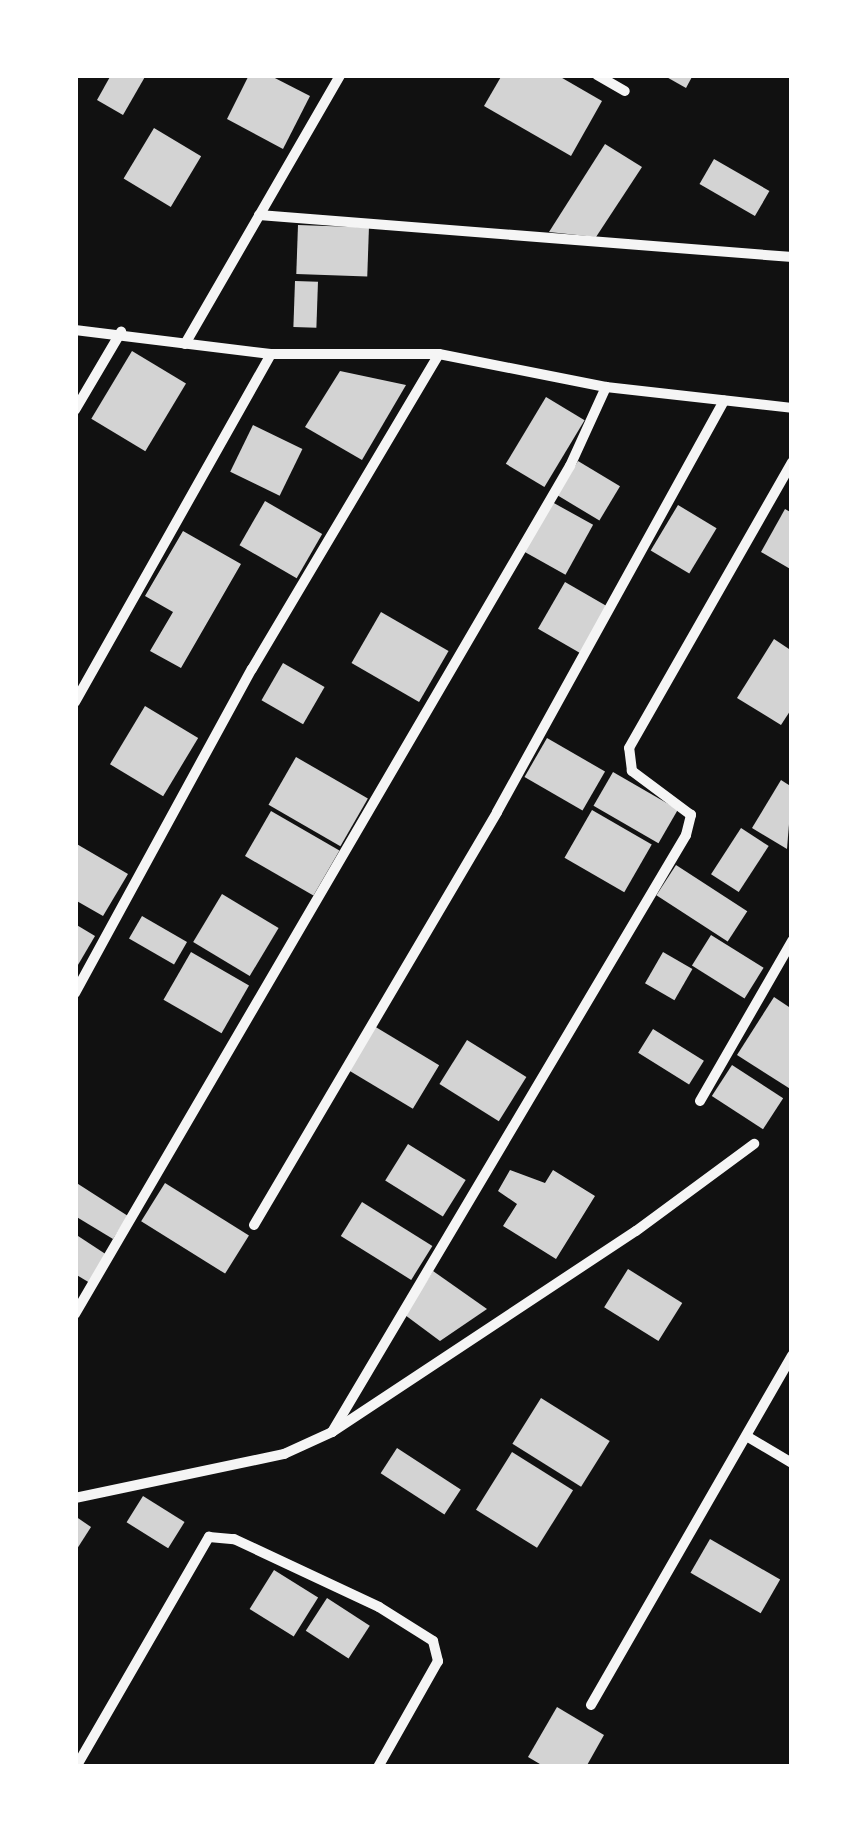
<!DOCTYPE html>
<html>
<head>
<meta charset="utf-8">
<style>
	body { margin:0 }
	#map { position:relative; width:867px; height:1842px; overflow:hidden; background:#111; font-family:"IBM Plex Sans",sans-serif }
	div>[style] { position:absolute }
	.building>* { inset:0; background:#d3d3d3; transform-origin:0 0 }
	.minor>* { height:10px; margin:-5px; padding:0 5px; transform-origin:5px; border-radius:5px; background:#f5f5f5 }
	span { translate:-50% -50%; white-space:nowrap; text-align:center; line-height:1.15; -webkit-text-stroke:10px #fff; paint-order:stroke }
	.frame { position:absolute; inset:0; border:78px solid #fff; pointer-events:none }
</style>
</head>
<body>
<div id="map">
	<div class="building">
		<i style="clip-path:polygon(111px 75px,146px 75px,123px 115px,97px 100px)"></i>
		<i style="clip-path:polygon(249px 75px,269px 75px,310px 96px,283px 149px,227px 119px)"></i>
		<i style="clip-path:polygon(502px 75px,557px 75px,602px 101px,571px 156px,484px 106px)"></i>
		<i style="clip-path:polygon(663px 75px,693px 75px,686px 88px)"></i>
		<i style="left:154px;top:128px;width:55px;height:59px;rotate:31deg"></i>
		<i style="clip-path:polygon(605px 144px,642px 167px,596px 237px,549px 232px)"></i>
		<i style="left:714px;top:159px;width:64px;height:29px;rotate:30deg"></i>
		<i style="left:298px;top:225px;width:71px;height:49px;rotate:2deg"></i>
		<i style="left:295px;top:281px;width:23px;height:46px;rotate:2deg"></i>
		<i style="left:132px;top:351px;width:63px;height:79px;rotate:31deg"></i>
		<i style="clip-path:polygon(340px 371px,406px 385px,362px 460px,305px 427px)"></i>
		<i style="left:546px;top:397px;width:45px;height:78px;rotate:31deg"></i>
		<i style="left:253px;top:425px;width:55px;height:52px;rotate:26deg"></i>
		<i style="left:578px;top:461px;width:49px;height:40px;rotate:31deg"></i>
		<i style="left:265px;top:501px;width:66px;height:51px;rotate:30deg"></i>
		<i style="left:552px;top:502px;width:47px;height:57px;rotate:29deg"></i>
		<i style="left:678px;top:505px;width:45px;height:53px;rotate:31deg"></i>
		<i style="clip-path:polygon(785px 509px,792px 513px,792px 570px,761px 552px)"></i>
		<i style="clip-path:polygon(183px 531px,241px 564px,181px 668px,150px 651px,173px 612px,145px 596px)"></i>
		<i style="left:565px;top:582px;width:50px;height:54px;rotate:30deg"></i>
		<i style="left:381px;top:612px;width:78px;height:59px;rotate:30deg"></i>
		<i style="clip-path:polygon(774px 639px,792px 651px,792px 708px,781px 725px,737px 698px)"></i>
		<i style="left:283px;top:663px;width:48px;height:43px;rotate:30deg"></i>
		<i style="left:145px;top:706px;width:62px;height:68px;rotate:31deg"></i>
		<i style="left:547px;top:738px;width:67px;height:45px;rotate:30deg"></i>
		<i style="left:296px;top:757px;width:83px;height:55px;rotate:30deg"></i>
		<i style="left:613px;top:772px;width:75px;height:39px;rotate:30deg"></i>
		<i style="clip-path:polygon(781px 780px,792px 787px,787px 849px,752px 828px)"></i>
		<i style="left:592px;top:810px;width:69px;height:55px;rotate:30deg"></i>
		<i style="left:271px;top:811px;width:79px;height:52px;rotate:30deg"></i>
		<i style="left:741px;top:828px;width:33px;height:55px;rotate:33deg"></i>
		<i style="clip-path:polygon(75px 843px,128px 874px,103px 916px,75px 900px)"></i>
		<i style="left:676px;top:865px;width:85px;height:36px;rotate:33deg"></i>
		<i style="left:222px;top:894px;width:66px;height:56px;rotate:31deg"></i>
		<i style="left:142px;top:916px;width:52px;height:26px;rotate:30deg"></i>
		<i style="clip-path:polygon(75px 924px,95px 936px,75px 970px)"></i>
		<i style="left:711px;top:935px;width:62px;height:36px;rotate:32deg"></i>
		<i style="left:191px;top:952px;width:67px;height:55px;rotate:30deg"></i>
		<i style="left:663px;top:952px;width:34px;height:36px;rotate:30deg"></i>
		<i style="clip-path:polygon(774px 997px,792px 1009px,792px 1090px,737px 1055px)"></i>
		<i style="left:374px;top:1026px;width:76px;height:51px;rotate:31deg"></i>
		<i style="left:653px;top:1029px;width:60px;height:28px;rotate:32deg"></i>
		<i style="left:467px;top:1040px;width:70px;height:52px;rotate:32deg"></i>
		<i style="left:732px;top:1065px;width:61px;height:37px;rotate:33deg"></i>
		<i style="left:408px;top:1144px;width:68px;height:43px;rotate:32deg"></i>
		<i style="clip-path:polygon(510px 1170px,545px 1183px,553px 1170px,595px 1196px,556px 1259px,503px 1226px,517px 1204px,498px 1191px)"></i>
		<i style="clip-path:polygon(75px 1182px,128px 1216px,113px 1239px,75px 1216px)"></i>
		<i style="left:165px;top:1183px;width:99px;height:45px;rotate:32deg"></i>
		<i style="left:362px;top:1202px;width:83px;height:40px;rotate:32deg"></i>
		<i style="clip-path:polygon(75px 1234px,107px 1255px,90px 1283px,75px 1274px)"></i>
		<i style="left:628px;top:1269px;width:64px;height:45px;rotate:32deg"></i>
		<i style="clip-path:polygon(433px 1271px,487px 1309px,440px 1341px,405px 1315px)"></i>
		<i style="left:541px;top:1398px;width:81px;height:54px;rotate:32deg"></i>
		<i style="left:397px;top:1448px;width:76px;height:30px;rotate:33deg"></i>
		<i style="left:512px;top:1452px;width:72px;height:68px;rotate:32deg"></i>
		<i style="left:143px;top:1496px;width:49px;height:31px;rotate:32deg"></i>
		<i style="clip-path:polygon(75px 1516px,91px 1527px,75px 1552px)"></i>
		<i style="left:710px;top:1539px;width:81px;height:39px;rotate:30deg"></i>
		<i style="left:274px;top:1570px;width:52px;height:46px;rotate:32deg"></i>
		<i style="left:327px;top:1598px;width:51px;height:39px;rotate:33deg"></i>
		<i style="clip-path:polygon(557px 1707px,604px 1735px,586px 1767px,545px 1767px,528px 1757px)"></i>
	</div>
	<div class="minor">
		<i style="left:597px;top:75px;width:32px;rotate:30deg"></i>
		<i style="left:259px;top:215px;width:535px;rotate:4.51deg"></i>
		<i style="left:75px;top:330px;width:197px;rotate:7deg"></i>
		<i style="left:271px;top:354px;width:168px"></i>
		<i style="left:439px;top:354px;width:170px;rotate:11.2deg"></i>
		<i style="left:606px;top:387px;width:187px;rotate:6.4deg"></i>
		<i style="left:185px;top:344px;width:310px;rotate:-60deg"></i>
		<i style="left:75px;top:410px;width:91px;rotate:-59.5deg"></i>
		<i style="left:75px;top:702px;width:399px;rotate:-60.6deg"></i>
		<i style="left:75px;top:993px;width:369px;rotate:-61.4deg"></i>
		<i style="left:252px;top:669px;width:366px;rotate:-59.3deg"></i>
		<i style="left:700px;top:1101px;width:185px;rotate:-60.1deg"></i>
		<i style="left:254px;top:1225px;width:479px;rotate:-59.5deg"></i>
		<i style="left:497px;top:812px;width:470px;rotate:-61.1deg"></i>
		<i style="left:75px;top:1314px;width:982px;rotate:-59.73deg"></i>
		<i style="left:570px;top:466px;width:87px;rotate:-65.5deg"></i>
		<i style="left:332px;top:1432px;width:694px;rotate:-59.33deg"></i>
		<i style="left:686px;top:835px;width:21px;rotate:-76deg"></i>
		<i style="left:691px;top:815px;width:74px;rotate:-143.3deg"></i>
		<i style="left:632px;top:771px;width:23px;rotate:-97deg"></i>
		<i style="left:629px;top:748px;width:329px;rotate:-60.3deg"></i>
		<i style="left:748px;top:1437px;width:51px;rotate:30.6deg"></i>
		<i style="left:75px;top:1498px;width:214px;rotate:-11.9deg"></i>
		<i style="left:284px;top:1454px;width:53px;rotate:-24.6deg"></i>
		<i style="left:332px;top:1432px;width:364px;rotate:-33.5deg"></i>
		<i style="left:636px;top:1231px;width:147px;rotate:-36.4deg"></i>
		<i style="left:591px;top:1705px;width:403px;rotate:-60.1deg"></i>
		<i style="left:76px;top:1767px;width:266px;rotate:-60deg"></i>
		<i style="left:209px;top:1537px;width:25px;rotate:5deg"></i>
		<i style="left:234px;top:1539px;width:160px;rotate:25.1deg"></i>
		<i style="left:379px;top:1607px;width:64px;rotate:32.2deg"></i>
		<i style="left:433px;top:1641px;width:21px;rotate:76deg"></i>
		<i style="left:438px;top:1661px;width:122px;rotate:119.5deg"></i>
	</div>
	<div class="frame"></div>
</div>
</body>
</html>
